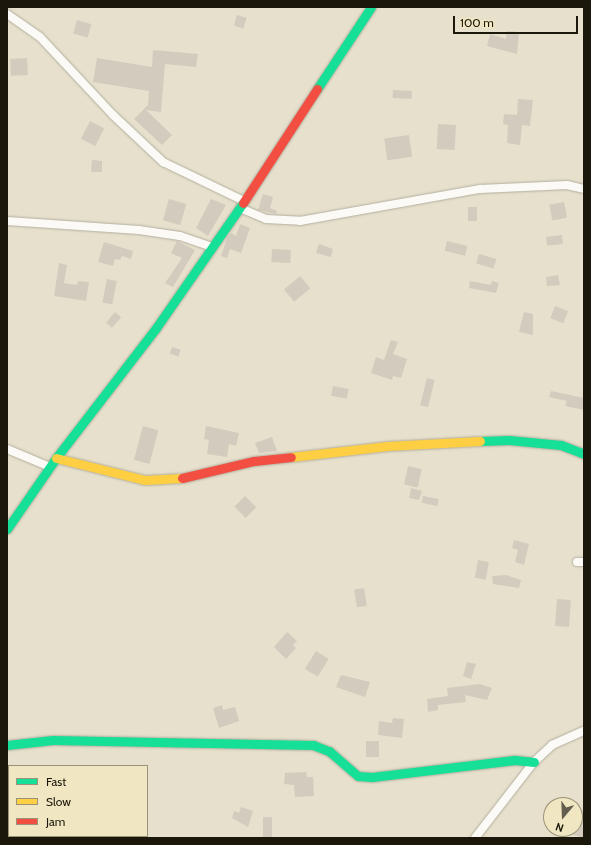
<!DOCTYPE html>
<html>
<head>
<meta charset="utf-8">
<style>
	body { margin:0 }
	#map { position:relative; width:591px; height:845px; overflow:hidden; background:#e6e0cc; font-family:Cabin,sans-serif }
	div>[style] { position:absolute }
	.building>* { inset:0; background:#d3cbbe; transform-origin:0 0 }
	.roads { filter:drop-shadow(0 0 1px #b4af9f) drop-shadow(0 0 1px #b4af9f) }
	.street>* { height:8px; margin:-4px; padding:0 4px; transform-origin:4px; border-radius:4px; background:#fbfaf7 }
	.fast>* { height:9px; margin:-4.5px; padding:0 4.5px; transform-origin:4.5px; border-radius:4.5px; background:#16e098 }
	.slow>* { height:9px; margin:-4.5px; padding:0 4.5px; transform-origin:4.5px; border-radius:4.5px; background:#ffcf43 }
	.jam>* { height:9px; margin:-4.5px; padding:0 4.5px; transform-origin:4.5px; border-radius:4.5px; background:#f24e42 }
	span { translate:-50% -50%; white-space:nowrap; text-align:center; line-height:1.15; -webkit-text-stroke:3.5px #f1e6c2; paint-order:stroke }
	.frame { position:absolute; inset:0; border:8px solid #1b170a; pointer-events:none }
	.legend { position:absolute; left:8px; top:765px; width:140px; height:72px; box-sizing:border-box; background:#f1e6c2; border:1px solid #9b9378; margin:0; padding:5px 7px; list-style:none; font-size:12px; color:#1b170a }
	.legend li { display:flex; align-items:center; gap:8px; height:20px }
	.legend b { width:20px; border:1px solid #9b9378 }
	.north { position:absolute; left:543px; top:797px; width:40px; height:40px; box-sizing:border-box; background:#f1e6c2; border:1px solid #9b9378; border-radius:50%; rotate:199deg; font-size:11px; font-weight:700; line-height:16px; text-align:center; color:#1b170a }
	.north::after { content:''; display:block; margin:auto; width:14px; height:18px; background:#625d4e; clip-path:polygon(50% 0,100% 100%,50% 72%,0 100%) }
	.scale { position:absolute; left:453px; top:16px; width:125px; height:18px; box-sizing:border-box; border:2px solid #1b170a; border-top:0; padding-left:5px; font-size:12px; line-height:14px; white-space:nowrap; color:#1b170a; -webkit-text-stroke:3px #f1e6c2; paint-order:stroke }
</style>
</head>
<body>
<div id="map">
	<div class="building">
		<i style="left:237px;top:15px;width:10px;height:11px;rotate:17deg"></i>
		<i style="left:77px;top:20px;width:15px;height:14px;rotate:16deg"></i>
		<i style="clip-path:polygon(507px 31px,519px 32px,517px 54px,487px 46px,490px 34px,506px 39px)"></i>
		<i style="clip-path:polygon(153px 50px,198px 54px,196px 67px,165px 64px,161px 112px,146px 110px,172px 135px,162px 145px,134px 119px,148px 105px,149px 91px,93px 82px,97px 58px,152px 67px)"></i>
		<i style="left:27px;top:58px;width:17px;height:17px;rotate:87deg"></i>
		<i style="left:393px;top:90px;width:19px;height:8px;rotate:3deg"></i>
		<i style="clip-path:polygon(518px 99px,533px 100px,530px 126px,522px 125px,520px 145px,507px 143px,508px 125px,503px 124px,504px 114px,517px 115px)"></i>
		<i style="left:90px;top:121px;width:16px;height:20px;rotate:27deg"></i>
		<i style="left:438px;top:124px;width:18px;height:25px;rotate:3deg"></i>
		<i style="left:409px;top:135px;width:22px;height:25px;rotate:82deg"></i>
		<i style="clip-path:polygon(92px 160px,102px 161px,102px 172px,91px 172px)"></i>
		<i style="clip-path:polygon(263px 194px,273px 197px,270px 208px,277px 211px,276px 214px,258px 210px)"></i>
		<i style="left:169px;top:199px;width:18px;height:22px;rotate:16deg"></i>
		<i style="clip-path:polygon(211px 199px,226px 205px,208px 236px,196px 228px)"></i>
		<i style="left:564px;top:202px;width:16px;height:15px;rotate:79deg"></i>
		<i style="left:468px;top:207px;width:9px;height:14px"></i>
		<i style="clip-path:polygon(240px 224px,250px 228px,241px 253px,230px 249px,227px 258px,221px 256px,227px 238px,231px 233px,236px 236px)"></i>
		<i style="left:562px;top:235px;width:9px;height:16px;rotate:84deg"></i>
		<i style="clip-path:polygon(177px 241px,195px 250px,173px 287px,165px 283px,182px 258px,171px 253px)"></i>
		<i style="left:447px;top:241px;width:21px;height:10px;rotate:14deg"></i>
		<i style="clip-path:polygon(104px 242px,133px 251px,131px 259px,122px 256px,120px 260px,115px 259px,113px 266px,98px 262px)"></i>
		<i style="clip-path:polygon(319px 244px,333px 249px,331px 257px,316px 253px)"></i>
		<i style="left:272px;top:249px;width:19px;height:13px;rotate:3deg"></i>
		<i style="left:479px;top:254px;width:18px;height:10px;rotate:16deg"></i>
		<i style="clip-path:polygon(59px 263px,67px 265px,64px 283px,77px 285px,78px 281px,89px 282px,86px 301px,54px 296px)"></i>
		<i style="clip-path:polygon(558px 275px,560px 285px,547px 286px,546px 277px)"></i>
		<i style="left:300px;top:276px;width:16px;height:21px;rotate:50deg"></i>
		<i style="left:107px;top:279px;width:10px;height:24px;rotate:11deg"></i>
		<i style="clip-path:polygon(470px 281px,491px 285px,492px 281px,499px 283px,496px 293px,469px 288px)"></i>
		<i style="left:555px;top:306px;width:14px;height:13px;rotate:21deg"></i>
		<i style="left:115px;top:312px;width:8px;height:14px;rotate:40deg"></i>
		<i style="clip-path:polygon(524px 312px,533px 314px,533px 335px,519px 332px)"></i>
		<i style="clip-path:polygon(391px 340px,398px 342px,393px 354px,407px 359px,401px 378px,393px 376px,392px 380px,371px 373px,376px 357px,384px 360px)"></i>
		<i style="left:172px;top:347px;width:9px;height:7px;rotate:18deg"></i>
		<i style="left:427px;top:378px;width:8px;height:28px;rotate:14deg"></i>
		<i style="left:333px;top:386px;width:16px;height:10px;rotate:11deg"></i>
		<i style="clip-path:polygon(551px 391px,584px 398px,584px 410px,565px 406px,567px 401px,549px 397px)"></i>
		<i style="left:143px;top:426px;width:16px;height:35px;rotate:15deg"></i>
		<i style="clip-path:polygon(206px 426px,239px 433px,236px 446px,229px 444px,227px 457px,207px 454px,209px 440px,204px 439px)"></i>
		<i style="clip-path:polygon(272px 437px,277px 451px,259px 453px,255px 443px)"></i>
		<i style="left:408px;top:466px;width:14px;height:19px;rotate:12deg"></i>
		<i style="clip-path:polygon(411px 488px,422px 491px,419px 500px,409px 498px)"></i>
		<i style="left:245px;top:496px;width:16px;height:15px;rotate:45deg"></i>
		<i style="left:423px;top:496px;width:16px;height:7px;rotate:11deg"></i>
		<i style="clip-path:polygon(514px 540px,529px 544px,524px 565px,515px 562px,518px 550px,512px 548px)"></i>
		<i style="left:478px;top:560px;width:11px;height:18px;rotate:10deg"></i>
		<i style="clip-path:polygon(506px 575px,521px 580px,519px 588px,493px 584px,492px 576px)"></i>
		<i style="left:364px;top:588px;width:18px;height:10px;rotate:81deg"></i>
		<i style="left:557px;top:599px;width:14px;height:27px;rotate:4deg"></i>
		<i style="clip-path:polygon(287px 632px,297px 641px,293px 645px,296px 648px,286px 659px,274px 647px)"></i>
		<i style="left:316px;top:651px;width:15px;height:21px;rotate:32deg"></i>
		<i style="clip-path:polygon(467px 662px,476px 664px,471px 679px,463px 676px)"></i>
		<i style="clip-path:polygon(341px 675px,370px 682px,365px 697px,336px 687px)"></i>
		<i style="clip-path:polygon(480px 684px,492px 688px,487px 700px,465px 695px,466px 702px,438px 705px,438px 710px,428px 712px,427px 699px,448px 696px,447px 688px)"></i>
		<i style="clip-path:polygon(222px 705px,223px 710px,235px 707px,239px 721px,219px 728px,213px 708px)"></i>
		<i style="clip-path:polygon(393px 718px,404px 719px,402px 738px,378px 735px,379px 721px,392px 723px)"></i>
		<i style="left:366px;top:741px;width:13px;height:16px"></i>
		<i style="clip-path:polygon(306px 772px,307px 777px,313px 777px,314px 796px,295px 797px,294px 785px,284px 784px,285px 773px)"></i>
		<i style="clip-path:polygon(241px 807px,253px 811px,248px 827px,232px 818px,234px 811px,239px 813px)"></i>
		<i style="clip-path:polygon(583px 809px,584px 838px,557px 830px,576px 829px)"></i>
		<i style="left:263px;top:817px;width:9px;height:20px"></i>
	</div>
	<div class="roads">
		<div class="street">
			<i style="left:7px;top:14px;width:40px;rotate:34.9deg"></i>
			<i style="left:40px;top:37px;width:107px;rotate:46.9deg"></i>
			<i style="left:113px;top:115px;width:69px;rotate:43.2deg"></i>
			<i style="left:163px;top:162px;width:90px;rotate:25.7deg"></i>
			<i style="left:240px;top:208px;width:28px;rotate:23deg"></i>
			<i style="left:266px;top:219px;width:34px;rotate:3deg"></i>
			<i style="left:300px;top:221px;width:183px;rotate:-10.1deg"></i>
			<i style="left:480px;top:189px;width:87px;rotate:-2.6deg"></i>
			<i style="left:567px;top:185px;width:17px;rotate:13deg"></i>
			<i style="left:7px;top:221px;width:132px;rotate:3.9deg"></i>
			<i style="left:139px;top:230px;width:41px;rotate:8.3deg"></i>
			<i style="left:180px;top:236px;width:34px;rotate:19deg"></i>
			<i style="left:7px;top:449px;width:47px;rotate:22.7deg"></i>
			<i style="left:577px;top:562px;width:7px"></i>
			<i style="left:475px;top:838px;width:96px;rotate:-52.2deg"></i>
			<i style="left:534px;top:762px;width:25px;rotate:-43deg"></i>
			<i style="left:552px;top:745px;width:35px;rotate:-24deg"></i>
		</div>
		<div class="fast">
			<i style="left:317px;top:89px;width:98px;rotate:-56.6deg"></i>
			<i style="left:480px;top:441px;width:29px;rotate:-2deg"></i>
			<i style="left:509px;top:440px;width:52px;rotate:5.5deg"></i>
			<i style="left:561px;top:445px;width:25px;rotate:21deg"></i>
			<i style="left:7px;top:529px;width:86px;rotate:-55.4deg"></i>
			<i style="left:56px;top:458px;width:164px;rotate:-52.4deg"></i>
			<i style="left:156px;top:328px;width:152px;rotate:-55.2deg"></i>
			<i style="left:7px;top:745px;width:46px;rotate:-6.2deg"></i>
			<i style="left:53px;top:740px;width:260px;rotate:1.1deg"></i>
			<i style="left:313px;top:745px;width:17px;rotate:21deg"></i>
			<i style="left:329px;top:751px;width:38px;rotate:41deg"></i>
			<i style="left:358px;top:776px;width:14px;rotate:4deg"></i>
			<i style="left:372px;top:777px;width:144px;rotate:-6.8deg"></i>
			<i style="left:515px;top:760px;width:19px;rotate:6deg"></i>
		</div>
		<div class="slow">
			<i style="left:291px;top:457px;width:97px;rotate:-6.5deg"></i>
			<i style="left:387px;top:446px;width:93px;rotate:-3.1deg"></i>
			<i style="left:56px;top:458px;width:92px;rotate:13.9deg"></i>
			<i style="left:145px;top:480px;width:37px;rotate:-3deg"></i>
		</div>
		<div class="jam">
			<i style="left:243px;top:203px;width:136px;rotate:-57deg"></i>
			<i style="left:182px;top:478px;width:74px;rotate:-13.3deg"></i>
			<i style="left:254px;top:461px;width:37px;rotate:-6deg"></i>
		</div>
	</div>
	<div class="frame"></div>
	<ul class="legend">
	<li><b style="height:5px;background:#16e098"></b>Fast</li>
	<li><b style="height:5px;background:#ffcf43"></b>Slow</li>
	<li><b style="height:5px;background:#f24e42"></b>Jam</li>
	</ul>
	<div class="north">N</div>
	<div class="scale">100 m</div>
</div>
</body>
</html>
